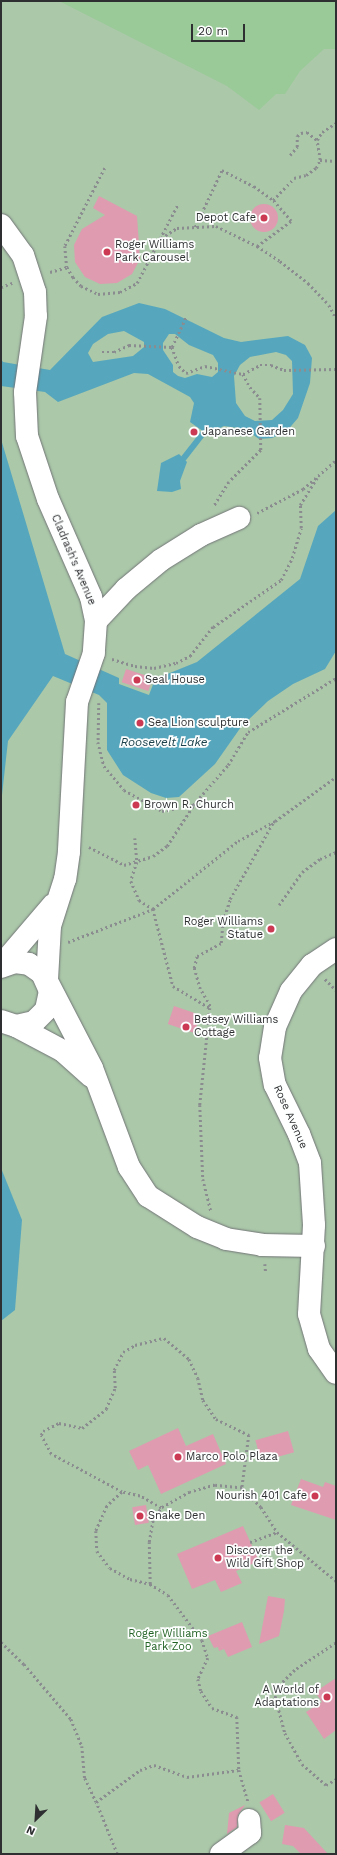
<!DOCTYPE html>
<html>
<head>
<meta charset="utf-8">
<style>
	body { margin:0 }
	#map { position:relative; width:337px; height:1855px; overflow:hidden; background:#eef1f4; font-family:"Work Sans",sans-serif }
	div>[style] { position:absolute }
	.green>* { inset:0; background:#abc8a9; transform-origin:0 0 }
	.forest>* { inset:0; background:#9aca98 }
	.water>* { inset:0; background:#56a7bd }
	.stream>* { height:5.5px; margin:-2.75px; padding:0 2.75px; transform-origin:2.75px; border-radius:2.75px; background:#56a7bd }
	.building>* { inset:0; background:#df9bb0; transform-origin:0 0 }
	.round { border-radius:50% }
	.path>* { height:2.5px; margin-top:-1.25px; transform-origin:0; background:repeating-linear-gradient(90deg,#8a8c8f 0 2px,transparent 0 5px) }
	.roads { filter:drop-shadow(0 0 1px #727477) drop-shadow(0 0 1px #727477) }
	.minor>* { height:22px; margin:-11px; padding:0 11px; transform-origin:11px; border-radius:11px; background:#fff }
	.dots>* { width:11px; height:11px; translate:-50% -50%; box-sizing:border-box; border:2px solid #fdfefe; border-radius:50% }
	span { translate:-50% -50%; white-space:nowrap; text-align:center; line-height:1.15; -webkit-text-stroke:3.5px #fdfefe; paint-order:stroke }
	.poi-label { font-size:11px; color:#2e2f31 }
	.right { translate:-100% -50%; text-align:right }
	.left { translate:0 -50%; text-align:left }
	.street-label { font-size:11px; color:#2e2f31 }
	.park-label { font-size:11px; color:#226325 }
	.water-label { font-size:12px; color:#1c424c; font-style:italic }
	.frame { position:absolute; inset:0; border:2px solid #2e2f31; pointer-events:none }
	.north { position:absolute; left:16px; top:1799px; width:40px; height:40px; -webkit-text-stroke:3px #fdfefe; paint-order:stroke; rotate:205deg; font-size:11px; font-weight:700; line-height:16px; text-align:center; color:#2e2f31 }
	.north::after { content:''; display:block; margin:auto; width:14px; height:18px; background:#2e2f31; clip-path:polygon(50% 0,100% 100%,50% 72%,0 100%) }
	.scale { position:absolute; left:191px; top:24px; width:54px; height:18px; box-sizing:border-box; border:2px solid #2e2f31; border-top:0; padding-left:5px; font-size:12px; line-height:14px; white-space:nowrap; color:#2e2f31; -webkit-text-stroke:3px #fdfefe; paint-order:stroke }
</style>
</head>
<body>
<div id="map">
	<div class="green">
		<i style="left:1px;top:1px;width:335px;height:1853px"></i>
	</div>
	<div class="forest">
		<i style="clip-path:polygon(59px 1px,336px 1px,336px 49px,324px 49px,300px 71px,285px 94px,276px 94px,259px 110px,227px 86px)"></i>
	</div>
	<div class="water">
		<i style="clip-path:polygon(evenodd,139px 303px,165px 309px,224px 338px,241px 342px,288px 336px,305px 345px,312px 358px,310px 383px,298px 418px,286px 432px,272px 438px,259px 439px,245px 429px,224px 426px,207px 434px,190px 422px,194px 403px,190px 397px,148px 374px,134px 373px,58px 402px,45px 392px,1px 386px,1px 359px,3px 362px,50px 370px,102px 317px,139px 303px,124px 331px,144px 342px,144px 347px,133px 356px,93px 362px,88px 353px,93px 344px,108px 334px,124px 331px,139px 303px,169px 334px,175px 334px,189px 345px,213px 355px,218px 363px,218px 372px,212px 377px,197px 374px,185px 378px,178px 376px,173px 372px,173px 365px,163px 350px,163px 343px,169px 334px,139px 303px,276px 352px,286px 355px,292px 361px,293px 394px,283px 410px,272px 420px,255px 421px,245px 416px,236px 403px,234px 376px,240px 365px,250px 357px,276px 352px)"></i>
		<i style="clip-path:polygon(1px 439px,65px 654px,119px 678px,119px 684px,149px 695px,155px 679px,197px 662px,300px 579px,318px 526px,336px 510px,336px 651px,325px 669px,293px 684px,268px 701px,241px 727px,215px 764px,179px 797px,166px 798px,151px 793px,123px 775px,107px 750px,107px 703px,99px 695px,53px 676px,8px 741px,1px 804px)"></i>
		<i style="clip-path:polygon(179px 454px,187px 462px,180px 481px,181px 489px,172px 492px,157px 491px,161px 463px)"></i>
		<i style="clip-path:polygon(1px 1168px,22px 1220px,15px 1310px,1px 1321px)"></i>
	</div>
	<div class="stream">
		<i style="left:184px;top:458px;width:33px;rotate:-52deg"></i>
	</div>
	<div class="building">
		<i style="clip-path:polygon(99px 196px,137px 216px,140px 259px,132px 274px,117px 283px,100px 284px,85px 277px,75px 262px,74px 245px,82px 229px,105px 215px,93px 208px)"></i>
		<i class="round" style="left:250px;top:204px;width:28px;height:28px"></i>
		<i style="left:126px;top:669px;width:28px;height:14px;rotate:18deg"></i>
		<i style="left:174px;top:1006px;width:28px;height:19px;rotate:19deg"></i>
		<i style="clip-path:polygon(178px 1428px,186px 1446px,213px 1434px,226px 1464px,161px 1494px,148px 1465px,138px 1470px,129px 1451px)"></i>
		<i style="left:288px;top:1431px;width:22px;height:34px;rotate:74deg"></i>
		<i style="clip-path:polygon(301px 1479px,323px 1487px,325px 1482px,336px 1486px,336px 1520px,291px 1505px)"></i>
		<i style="left:146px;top:1505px;width:18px;height:14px;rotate:81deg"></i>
		<i style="clip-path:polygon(243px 1526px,259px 1561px,236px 1571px,242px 1583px,221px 1592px,215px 1580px,192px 1589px,177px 1554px)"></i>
		<i style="clip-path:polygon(268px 1596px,285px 1599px,284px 1611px,279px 1636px,259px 1644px)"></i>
		<i style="clip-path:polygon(242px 1622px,252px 1647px,228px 1657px,224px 1649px,219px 1651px,218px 1647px,214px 1648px,208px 1636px)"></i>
		<i style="clip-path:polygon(336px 1678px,336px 1730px,324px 1739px,306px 1712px,322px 1702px,315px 1692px)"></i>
		<i style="left:273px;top:1794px;width:22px;height:16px;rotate:58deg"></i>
		<i style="clip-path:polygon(245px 1805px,238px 1815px,237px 1827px,227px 1834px,229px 1813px)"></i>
		<i style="clip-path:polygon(285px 1825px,304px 1828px,328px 1854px,301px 1854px,293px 1846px,282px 1844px)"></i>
	</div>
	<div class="path">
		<i style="left:290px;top:155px;width:11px;rotate:-49deg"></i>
		<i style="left:297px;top:147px;width:11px;rotate:-90deg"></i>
		<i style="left:297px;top:136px;width:5px;rotate:-37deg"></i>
		<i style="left:301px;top:133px;width:6px;rotate:-9deg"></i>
		<i style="left:307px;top:132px;width:13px;rotate:39deg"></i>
		<i style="left:320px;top:160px;width:16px;rotate:4deg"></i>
		<i style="left:105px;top:168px;width:88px;rotate:117.1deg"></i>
		<i style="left:65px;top:246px;width:21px;rotate:85deg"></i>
		<i style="left:67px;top:267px;width:12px;rotate:59deg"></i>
		<i style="left:73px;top:277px;width:12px;rotate:48deg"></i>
		<i style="left:81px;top:286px;width:19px;rotate:25deg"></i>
		<i style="left:98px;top:294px;width:22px;rotate:-5deg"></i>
		<i style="left:120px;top:292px;width:19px;rotate:-28deg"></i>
		<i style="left:137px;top:283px;width:89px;rotate:-62.6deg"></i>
		<i style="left:195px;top:227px;width:63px;rotate:-64.7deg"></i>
		<i style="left:222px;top:170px;width:36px;rotate:27deg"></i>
		<i style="left:254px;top:186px;width:24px;rotate:36deg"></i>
		<i style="left:273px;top:200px;width:30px;rotate:-46deg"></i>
		<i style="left:294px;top:178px;width:12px;rotate:-14deg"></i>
		<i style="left:306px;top:175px;width:12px;rotate:-35deg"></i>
		<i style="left:316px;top:168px;width:9px;rotate:-63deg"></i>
		<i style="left:320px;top:160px;width:20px;rotate:-99deg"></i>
		<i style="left:317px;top:140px;width:9px;rotate:-58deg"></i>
		<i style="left:322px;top:132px;width:17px;rotate:-33deg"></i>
		<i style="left:161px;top:238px;width:19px;rotate:-32deg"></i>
		<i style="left:177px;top:228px;width:39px;rotate:-3deg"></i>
		<i style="left:216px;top:226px;width:46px;rotate:26deg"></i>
		<i style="left:257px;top:246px;width:27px;rotate:33deg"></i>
		<i style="left:280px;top:261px;width:36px;rotate:38deg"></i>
		<i style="left:308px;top:283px;width:30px;rotate:46deg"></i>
		<i style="left:329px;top:305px;width:15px;rotate:62deg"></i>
		<i style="left:257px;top:246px;width:42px;rotate:-36.3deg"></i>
		<i style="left:291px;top:221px;width:28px;rotate:-131deg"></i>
		<i style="left:50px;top:272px;width:18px;rotate:-16deg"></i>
		<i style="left:1px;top:287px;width:12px;rotate:-20deg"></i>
		<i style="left:172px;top:347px;width:33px;rotate:-65deg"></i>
		<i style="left:102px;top:352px;width:12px"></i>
		<i style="left:114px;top:352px;width:17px;rotate:-25deg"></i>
		<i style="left:129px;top:345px;width:43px;rotate:2.7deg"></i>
		<i style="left:172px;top:347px;width:20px;rotate:70deg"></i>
		<i style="left:179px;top:366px;width:10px;rotate:45deg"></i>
		<i style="left:186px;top:373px;width:20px;rotate:-20deg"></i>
		<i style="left:205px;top:366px;width:39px;rotate:12deg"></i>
		<i style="left:243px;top:374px;width:15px;rotate:62deg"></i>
		<i style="left:250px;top:387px;width:15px;rotate:48deg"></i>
		<i style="left:260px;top:398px;width:52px;rotate:88.9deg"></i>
		<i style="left:261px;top:450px;width:45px;rotate:135deg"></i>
		<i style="left:229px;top:482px;width:28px;rotate:122deg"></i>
		<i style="left:243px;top:374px;width:19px;rotate:-28deg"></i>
		<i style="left:260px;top:365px;width:11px"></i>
		<i style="left:271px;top:365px;width:14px;rotate:21deg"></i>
		<i style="left:284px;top:370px;width:52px;rotate:-1.1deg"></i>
		<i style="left:257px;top:513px;width:52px;rotate:-27.6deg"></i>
		<i style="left:303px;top:489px;width:44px;rotate:-41.3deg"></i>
		<i style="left:112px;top:659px;width:24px;rotate:17deg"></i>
		<i style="left:135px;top:666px;width:19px;rotate:6deg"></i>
		<i style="left:154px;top:668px;width:23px;rotate:-13deg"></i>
		<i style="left:176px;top:663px;width:16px;rotate:-27deg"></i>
		<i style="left:190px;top:656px;width:37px;rotate:-52deg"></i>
		<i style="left:213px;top:627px;width:83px;rotate:-34.7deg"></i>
		<i style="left:281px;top:580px;width:25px;rotate:-63deg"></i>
		<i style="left:292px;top:558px;width:31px;rotate:-73deg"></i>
		<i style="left:301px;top:528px;width:23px;rotate:-92deg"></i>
		<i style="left:300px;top:505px;width:32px;rotate:-58deg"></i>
		<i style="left:99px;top:703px;width:39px;rotate:91deg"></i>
		<i style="left:98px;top:742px;width:25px;rotate:76deg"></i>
		<i style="left:104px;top:766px;width:31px;rotate:50deg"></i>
		<i style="left:124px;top:790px;width:43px;rotate:28.9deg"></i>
		<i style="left:162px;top:811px;width:32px;rotate:-11deg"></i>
		<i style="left:193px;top:805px;width:53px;rotate:-48.8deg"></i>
		<i style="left:228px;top:765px;width:39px;rotate:-59deg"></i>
		<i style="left:248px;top:732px;width:103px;rotate:-31.5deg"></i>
		<i style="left:135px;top:838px;width:24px;rotate:85deg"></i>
		<i style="left:137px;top:862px;width:20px;rotate:108deg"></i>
		<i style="left:131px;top:881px;width:21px;rotate:67deg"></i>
		<i style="left:139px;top:900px;width:17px;rotate:33deg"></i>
		<i style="left:153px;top:909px;width:109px;rotate:-38.7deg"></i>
		<i style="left:238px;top:841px;width:42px;rotate:-28.4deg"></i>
		<i style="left:275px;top:821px;width:75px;rotate:-35.8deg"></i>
		<i style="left:89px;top:847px;width:39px;rotate:27deg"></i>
		<i style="left:124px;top:865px;width:30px;rotate:-17deg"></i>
		<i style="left:153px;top:856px;width:17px;rotate:-36deg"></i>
		<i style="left:167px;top:846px;width:48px;rotate:-57deg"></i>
		<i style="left:279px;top:905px;width:40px;rotate:-55.1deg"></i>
		<i style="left:302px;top:872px;width:22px;rotate:-36deg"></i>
		<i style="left:320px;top:859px;width:17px;rotate:-24deg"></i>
		<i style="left:68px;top:942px;width:91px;rotate:-21.2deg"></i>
		<i style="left:153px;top:909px;width:80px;rotate:75.4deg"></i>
		<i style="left:173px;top:986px;width:43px;rotate:30.7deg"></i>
		<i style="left:210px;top:1008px;width:98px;rotate:95.9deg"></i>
		<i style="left:200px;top:1105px;width:74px;rotate:87.7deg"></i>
		<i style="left:203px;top:1179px;width:34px;rotate:76deg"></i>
		<i style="left:325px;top:979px;width:16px;rotate:45deg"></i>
		<i style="left:210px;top:1006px;width:20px;rotate:-120deg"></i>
		<i style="left:200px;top:989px;width:22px;rotate:-106deg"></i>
		<i style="left:194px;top:968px;width:12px;rotate:-76deg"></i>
		<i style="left:197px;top:956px;width:27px;rotate:-28deg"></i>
		<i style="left:221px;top:943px;width:22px;rotate:-85deg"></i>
		<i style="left:223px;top:921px;width:23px;rotate:-72deg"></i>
		<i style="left:230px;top:899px;width:90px;rotate:-60.6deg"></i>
		<i style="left:265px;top:1264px;width:9px;rotate:84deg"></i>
		<i style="left:242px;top:1488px;width:27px;rotate:-174deg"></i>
		<i style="left:215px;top:1485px;width:26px;rotate:164deg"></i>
		<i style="left:190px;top:1492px;width:33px;rotate:151deg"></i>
		<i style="left:161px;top:1508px;width:24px;rotate:-150deg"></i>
		<i style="left:140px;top:1496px;width:18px;rotate:-167deg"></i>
		<i style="left:122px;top:1492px;width:21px;rotate:137deg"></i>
		<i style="left:107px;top:1506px;width:27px;rotate:114deg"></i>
		<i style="left:96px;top:1531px;width:20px;rotate:87deg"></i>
		<i style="left:97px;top:1551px;width:21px;rotate:53deg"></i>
		<i style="left:110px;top:1568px;width:23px;rotate:29deg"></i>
		<i style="left:130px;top:1579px;width:21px;rotate:14deg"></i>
		<i style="left:150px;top:1584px;width:21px;rotate:31deg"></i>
		<i style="left:168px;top:1595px;width:56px;rotate:52.9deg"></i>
		<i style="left:202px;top:1640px;width:19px;rotate:72deg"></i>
		<i style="left:208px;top:1658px;width:23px;rotate:115deg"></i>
		<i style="left:198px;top:1679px;width:12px;rotate:76deg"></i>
		<i style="left:201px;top:1691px;width:20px;rotate:57deg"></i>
		<i style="left:212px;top:1708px;width:27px;rotate:20deg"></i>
		<i style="left:237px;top:1717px;width:53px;rotate:87.8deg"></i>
		<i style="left:239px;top:1770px;width:33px;rotate:74deg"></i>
		<i style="left:242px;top:1488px;width:27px;rotate:45deg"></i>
		<i style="left:261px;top:1507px;width:30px;rotate:57deg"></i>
		<i style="left:277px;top:1532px;width:77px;rotate:39.7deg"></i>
		<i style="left:122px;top:1492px;width:81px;rotate:-151.8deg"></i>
		<i style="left:51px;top:1454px;width:21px;rotate:-118deg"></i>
		<i style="left:41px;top:1435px;width:4px;rotate:-63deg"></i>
		<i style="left:43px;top:1431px;width:18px;rotate:-27deg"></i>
		<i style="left:59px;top:1423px;width:24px;rotate:12deg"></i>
		<i style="left:82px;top:1428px;width:31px;rotate:-38deg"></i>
		<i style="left:106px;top:1409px;width:23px;rotate:-67deg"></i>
		<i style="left:115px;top:1388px;width:18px;rotate:-93deg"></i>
		<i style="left:114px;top:1370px;width:20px;rotate:-63deg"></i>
		<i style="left:123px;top:1352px;width:14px;rotate:-30deg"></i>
		<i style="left:135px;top:1345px;width:30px;rotate:-14deg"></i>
		<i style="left:164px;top:1338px;width:33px;rotate:40deg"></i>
		<i style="left:189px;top:1359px;width:21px;rotate:65deg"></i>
		<i style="left:198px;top:1378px;width:23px;rotate:77deg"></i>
		<i style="left:203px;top:1400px;width:23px;rotate:56deg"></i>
		<i style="left:216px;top:1419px;width:37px;rotate:26deg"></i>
		<i style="left:249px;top:1435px;width:53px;rotate:97.5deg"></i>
		<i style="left:250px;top:1542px;width:29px;rotate:-20deg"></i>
		<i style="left:150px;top:1584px;width:42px;rotate:-91.4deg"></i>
		<i style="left:149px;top:1542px;width:23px;rotate:-80deg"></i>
		<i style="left:153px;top:1519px;width:14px;rotate:-54deg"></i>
		<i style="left:1px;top:1642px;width:32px;rotate:44deg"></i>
		<i style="left:24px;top:1664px;width:72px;rotate:49.5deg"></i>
		<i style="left:71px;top:1719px;width:29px;rotate:68deg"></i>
		<i style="left:82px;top:1746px;width:32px;rotate:85deg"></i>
		<i style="left:85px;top:1778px;width:26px;rotate:65deg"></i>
		<i style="left:336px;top:1643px;width:49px;rotate:146.6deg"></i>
		<i style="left:295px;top:1670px;width:30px;rotate:135deg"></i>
		<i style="left:274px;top:1691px;width:43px;rotate:75.3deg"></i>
		<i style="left:285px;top:1733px;width:35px;rotate:61deg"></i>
		<i style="left:302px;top:1764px;width:32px;rotate:41deg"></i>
		<i style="left:326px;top:1785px;width:12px;rotate:-31deg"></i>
		<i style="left:117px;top:1854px;width:56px;rotate:-112deg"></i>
		<i style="left:96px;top:1802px;width:54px;rotate:-36deg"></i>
		<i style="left:140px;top:1770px;width:15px;rotate:-20deg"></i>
		<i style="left:154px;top:1765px;width:35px;rotate:20deg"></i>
		<i style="left:187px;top:1777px;width:52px;rotate:-7.7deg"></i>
	</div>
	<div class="roads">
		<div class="minor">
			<i style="left:1px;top:225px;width:37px;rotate:54deg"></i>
			<i style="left:23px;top:255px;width:39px;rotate:72deg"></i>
			<i style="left:35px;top:292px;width:24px;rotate:88deg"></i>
			<i style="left:36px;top:316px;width:77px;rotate:98.2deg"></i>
			<i style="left:25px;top:392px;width:44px;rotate:87.4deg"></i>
			<i style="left:27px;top:436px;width:66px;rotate:71.6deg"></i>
			<i style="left:48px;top:499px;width:107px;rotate:66.3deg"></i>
			<i style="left:91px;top:597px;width:25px;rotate:78deg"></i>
			<i style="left:96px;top:621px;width:32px;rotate:94deg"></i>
			<i style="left:94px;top:653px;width:52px;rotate:109.1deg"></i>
			<i style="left:77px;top:702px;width:150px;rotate:93.1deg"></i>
			<i style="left:69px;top:852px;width:27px;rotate:98deg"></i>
			<i style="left:65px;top:879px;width:49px;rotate:107.7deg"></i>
			<i style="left:50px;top:926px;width:53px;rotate:93.2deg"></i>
			<i style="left:96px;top:621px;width:44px;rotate:-46.8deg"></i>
			<i style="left:126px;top:589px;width:45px;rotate:-39.6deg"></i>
			<i style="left:161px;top:560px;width:47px;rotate:-32deg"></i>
			<i style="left:201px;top:535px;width:42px;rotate:-24.1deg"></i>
			<i style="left:336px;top:949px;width:29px;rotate:146deg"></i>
			<i style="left:312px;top:965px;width:33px;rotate:129deg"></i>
			<i style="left:291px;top:991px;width:39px;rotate:114deg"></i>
			<i style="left:275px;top:1027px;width:31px;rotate:99deg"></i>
			<i style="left:270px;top:1058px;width:27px;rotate:80deg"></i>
			<i style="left:275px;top:1085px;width:55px;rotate:63.9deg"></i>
			<i style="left:299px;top:1134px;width:31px;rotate:69deg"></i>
			<i style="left:310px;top:1163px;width:62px;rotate:86.3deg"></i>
			<i style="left:314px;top:1225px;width:89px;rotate:93.2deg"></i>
			<i style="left:309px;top:1314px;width:36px;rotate:74deg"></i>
			<i style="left:319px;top:1349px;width:29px;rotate:55deg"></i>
			<i style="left:1px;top:966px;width:80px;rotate:-49.6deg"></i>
			<i style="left:1px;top:967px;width:15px;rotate:-20deg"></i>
			<i style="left:15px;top:962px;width:14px;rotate:8deg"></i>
			<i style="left:29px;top:964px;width:16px;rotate:35deg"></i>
			<i style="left:42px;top:973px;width:20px;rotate:66deg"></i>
			<i style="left:50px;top:991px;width:19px;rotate:102deg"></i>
			<i style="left:46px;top:1010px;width:17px;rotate:135deg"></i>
			<i style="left:34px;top:1022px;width:18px;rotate:167deg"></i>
			<i style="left:16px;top:1026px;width:16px;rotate:-162deg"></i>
			<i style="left:48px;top:983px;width:96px;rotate:62.6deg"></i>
			<i style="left:92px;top:1068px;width:106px;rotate:69.5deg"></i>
			<i style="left:129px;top:1167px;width:35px;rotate:57deg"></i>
			<i style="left:148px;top:1196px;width:58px;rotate:32.3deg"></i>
			<i style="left:197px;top:1227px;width:31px;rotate:22deg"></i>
			<i style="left:226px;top:1239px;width:36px;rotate:9deg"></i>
			<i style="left:262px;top:1245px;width:52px;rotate:1.1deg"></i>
			<i style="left:16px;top:1026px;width:53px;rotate:28deg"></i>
			<i style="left:63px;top:1051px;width:38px;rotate:42deg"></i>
			<i style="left:221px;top:1854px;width:36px;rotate:-36deg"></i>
			<i style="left:250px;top:1833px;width:13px;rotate:-94deg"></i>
		</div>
	</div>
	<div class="dots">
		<i style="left:264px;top:218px;background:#cb3a52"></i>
		<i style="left:107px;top:252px;background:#cb3a52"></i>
		<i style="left:194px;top:432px;background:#cb3a52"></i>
		<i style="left:137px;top:680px;background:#cb3a52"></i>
		<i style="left:140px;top:723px;background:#cb3a52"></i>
		<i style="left:136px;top:805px;background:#cb3a52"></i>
		<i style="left:271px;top:929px;background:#cb3a52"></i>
		<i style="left:186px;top:1027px;background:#cb3a52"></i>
		<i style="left:178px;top:1457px;background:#cb3a52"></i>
		<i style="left:315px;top:1496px;background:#cb3a52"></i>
		<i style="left:140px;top:1516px;background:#cb3a52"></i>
		<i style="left:218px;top:1558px;background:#cb3a52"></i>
		<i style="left:327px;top:1697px;background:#cb3a52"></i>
	</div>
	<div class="poi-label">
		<span class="right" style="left:256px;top:218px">Depot Cafe</span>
		<span class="left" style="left:115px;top:252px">Roger Williams<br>Park Carousel</span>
		<span class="left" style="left:202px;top:432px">Japanese Garden</span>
		<span class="left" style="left:145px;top:680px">Seal House</span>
		<span class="left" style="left:148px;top:723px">Sea Lion sculpture</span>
		<span class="left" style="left:144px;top:805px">Brown R. Church</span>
		<span class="right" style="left:263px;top:929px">Roger Williams<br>Statue</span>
		<span class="left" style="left:194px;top:1027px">Betsey Williams<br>Cottage</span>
		<span class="left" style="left:186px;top:1457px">Marco Polo Plaza</span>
		<span class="right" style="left:307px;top:1496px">Nourish 401 Cafe</span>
		<span class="left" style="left:148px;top:1516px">Snake Den</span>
		<span class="left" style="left:226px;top:1558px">Discover the<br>Wild Gift Shop</span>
		<span class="right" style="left:319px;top:1697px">A World of<br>Adaptations</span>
	</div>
	<div class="street-label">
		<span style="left:73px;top:560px;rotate:67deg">Cladrash's Avenue</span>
		<span style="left:290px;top:1117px;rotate:66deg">Rose Avenue</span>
	</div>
	<div class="park-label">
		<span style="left:168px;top:1641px">Roger Williams<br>Park Zoo</span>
	</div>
	<div class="water-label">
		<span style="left:164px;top:743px">Roosevelt Lake</span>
	</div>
	<div class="frame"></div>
	<div class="north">N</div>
	<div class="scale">20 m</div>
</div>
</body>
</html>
